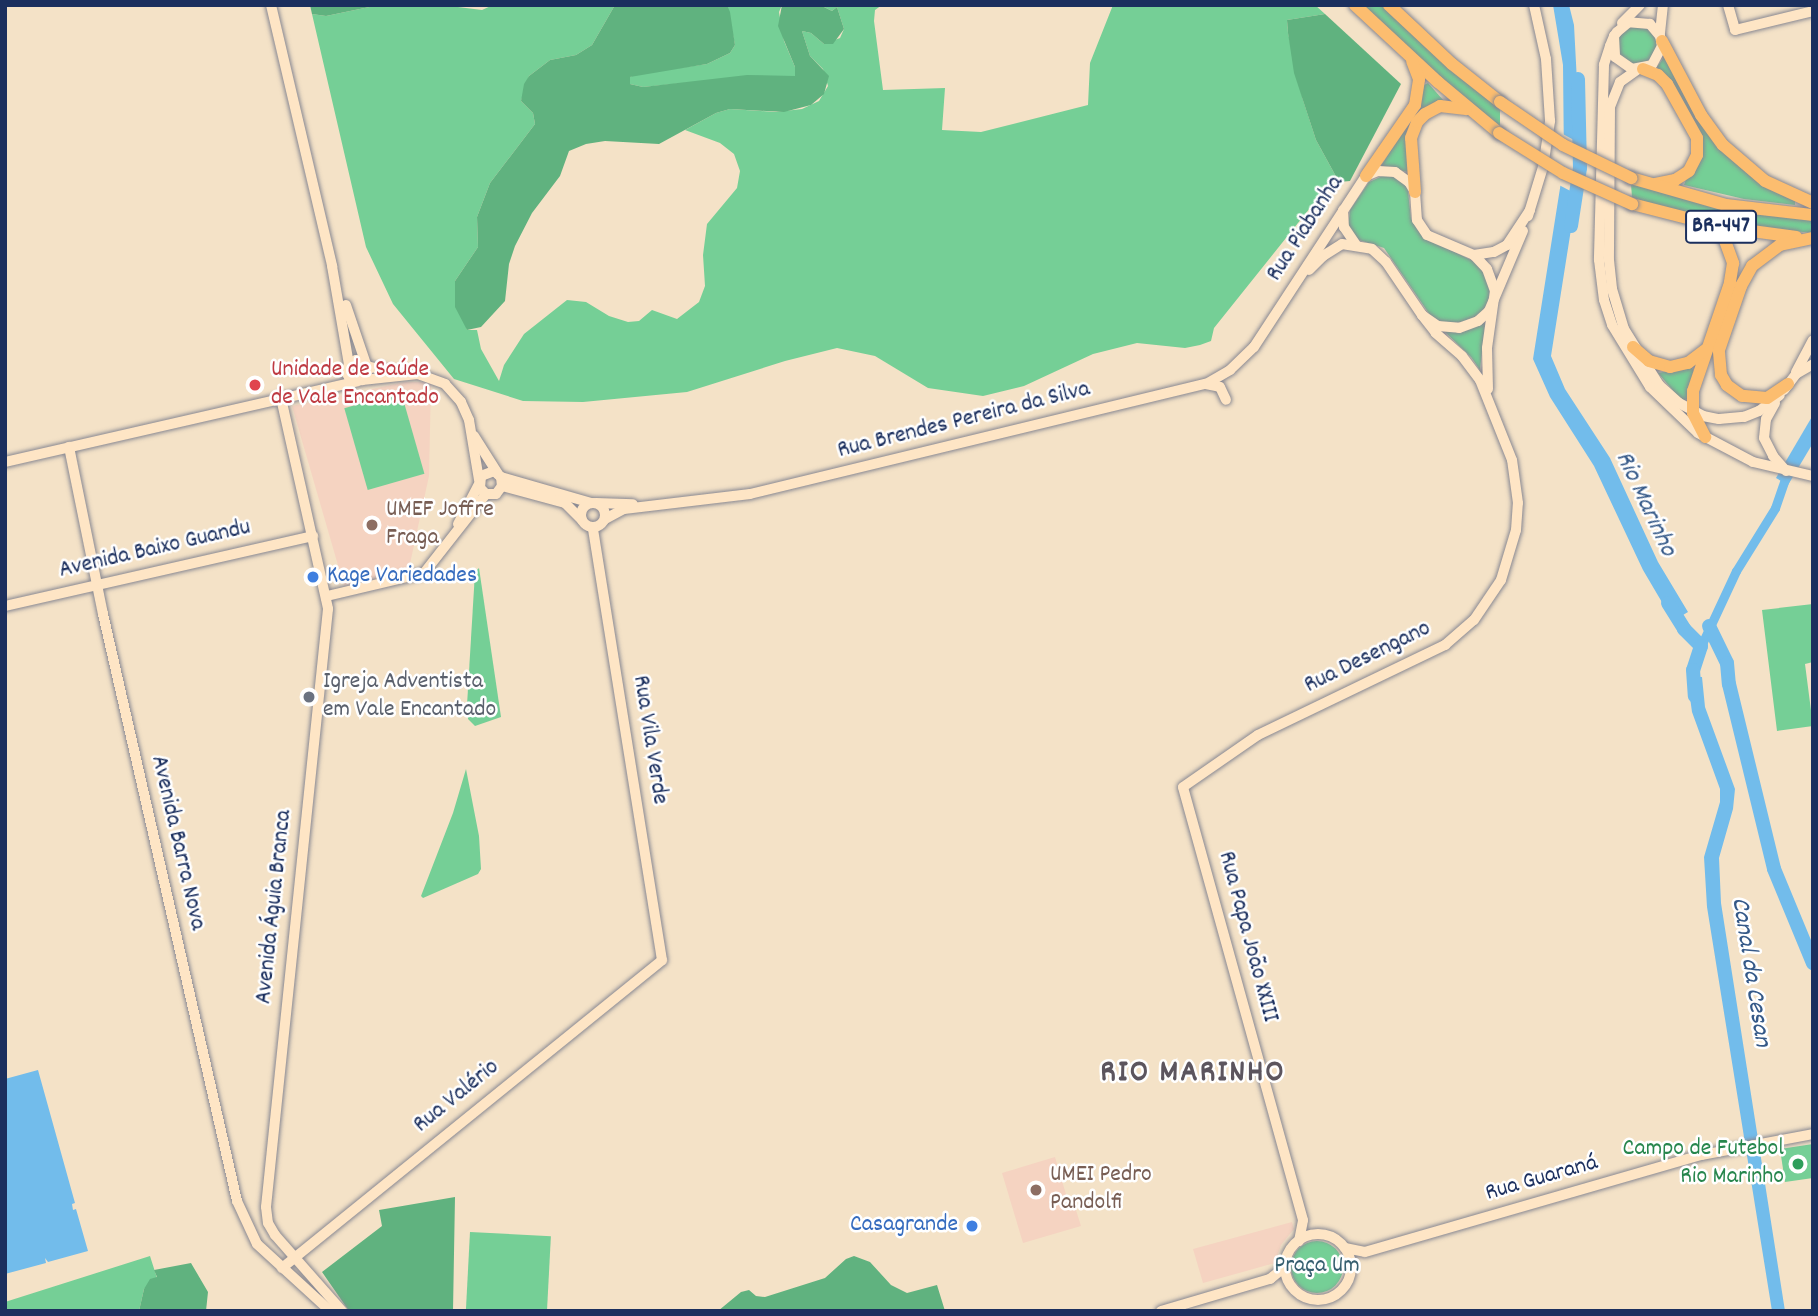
<!DOCTYPE html>
<html>
<head>
<meta charset="utf-8">
<style>
	body { margin:0 }
	#map { position:relative; width:1818px; height:1316px; overflow:hidden; background:#f4e2c7; font-family:Dekko,sans-serif }
	div>[style] { position:absolute }
	.built>* { inset:0; background:#f5d3c1 }
	.green>* { inset:0; background:#75cf96; transform-origin:0 0 }
	.round { border-radius:50% }
	.forest>* { inset:0; background:#60b27f }
	.water>* { inset:0; background:#72bceb }
	.pier>* { inset:0; background:#f4e2c7 }
	.canal>* { height:9px; margin:-4.5px; padding:0 4.5px; transform-origin:4.5px; border-radius:4.5px; background:#72bceb }
	.river>* { height:14px; margin:-7px; padding:0 7px; transform-origin:7px; border-radius:7px; background:#72bceb }
	.roads { filter:drop-shadow(0 0 2px #888892) drop-shadow(0 0 2px #888892) }
	.secondary>* { height:10px; margin:-5px; padding:0 5px; transform-origin:5px; border-radius:5px; background:#fee5c5 }
	.secondary>.ring { margin:-5px; padding:0; box-sizing:content-box; background:none; border:10px solid #fee5c5; border-radius:50% }
	.primary>* { height:12px; margin:-6px; padding:0 6px; transform-origin:6px; border-radius:6px; background:#fcbd6f }
	.bridges { filter:drop-shadow(0 0 2px #888892) drop-shadow(0 0 2px #888892) }
	.primary-bridge>* { height:12px; margin:-6px; padding:0 6px; transform-origin:6px; border-radius:6px; background:#fcbd6f }
	.dots>* { width:19px; height:19px; translate:-50% -50%; box-sizing:border-box; border:4px solid #fff; border-radius:50% }
	span { translate:-50% -50%; white-space:nowrap; text-align:center; line-height:1.15; -webkit-text-stroke:5px #fff; paint-order:stroke }
	.shield-label span { padding:2px 5px; background:#fff; border:2px solid; border-radius:5px; -webkit-text-stroke-width:0 }
	.shield-label { font-size:23px; color:#1b2f5e; font-weight:700 }
	.street-label { font-size:24px; color:#1b2f5e }
	.health-label { font-size:24px; color:#be3a42 }
	.left { translate:0 -50%; text-align:left }
	.education-label { font-size:24px; color:#785e54 }
	.shop-label { font-size:24px; color:#366cbe }
	.right { translate:-100% -50%; text-align:right }
	.worship-label { font-size:24px; color:#5b616d }
	.leisure-label { font-size:24px; color:#27864d }
	.park-label { font-size:24px; color:#365f6f }
	.water-label { font-size:26px; color:#355988; font-style:italic }
	.district-label { font-size:32px; color:#5c555e; font-weight:700; letter-spacing:2px }
	.frame { position:absolute; inset:0; border:7px solid #1b2f5e; pointer-events:none }
</style>
</head>
<body>
<div id="map">
	<div class="built">
		<i style="clip-path:polygon(405px 382px,431px 382px,429px 476px,408px 573px,344px 586px,292px 406px)"></i>
		<i style="clip-path:polygon(1055px 1157px,1070px 1208px,1075px 1207px,1081px 1226px,1023px 1243px,1002px 1173px)"></i>
		<i style="clip-path:polygon(1292px 1222px,1294px 1229px,1281px 1245px,1275px 1263px,1203px 1283px,1193px 1249px)"></i>
	</div>
	<div class="green">
		<i style="clip-path:polygon(379px 5px,442px 5px,482px 10px,493px 5px,615px 5px,592px 45px,576px 55px,550px 60px,529px 76px,521px 101px,533px 113px,535px 124px,490px 183px,477px 217px,478px 247px,455px 281px,467px 330px,477px 330px,481px 349px,499px 381px,504px 365px,524px 334px,567px 300px,586px 302px,609px 316px,628px 322px,639px 321px,652px 310px,677px 319px,699px 302px,705px 286px,703px 255px,707px 224px,737px 188px,740px 171px,734px 154px,720px 143px,685px 130px,716px 113px,730px 109px,776px 112px,802px 109px,819px 101px,828px 86px,823px 69px,810px 56px,802px 31px,811px 33px,824px 44px,840px 38px,844px 29px,837px 7px,832px 11px,820px 5px,882px 5px,875px 10px,874px 21px,883px 90px,945px 88px,942px 130px,981px 132px,1088px 105px,1090px 63px,1113px 5px,1315px 5px,1325px 14px,1287px 20px,1288px 33px,1303px 100px,1316px 140px,1339px 182px,1330px 183px,1214px 328px,1211px 341px,1200px 345px,1185px 348px,1137px 343px,1093px 354px,1024px 386px,983px 396px,928px 388px,875px 356px,837px 348px,785px 361px,687px 392px,583px 402px,523px 401px,454px 379px,393px 304px,366px 247px,312px 14px,326px 16px)"></i>
		<i style="clip-path:polygon(727px 5px,782px 5px,779px 12px,784px 41px,795px 67px,795px 76px,756px 76px,643px 87px,630px 84px,630px 77px,637px 74px,707px 64px,730px 53px,735px 45px)"></i>
		<i style="clip-path:polygon(1363px 5px,1384px 5px,1500px 110px,1500px 126px,1441px 78px)"></i>
		<i style="clip-path:polygon(1630px 25px,1652px 30px,1658px 41px,1653px 59px,1637px 66px,1619px 55px,1618px 38px)"></i>
		<i style="clip-path:polygon(1664px 57px,1697px 117px,1795px 200px,1795px 205px,1744px 199px,1684px 185px,1701px 136px,1670px 82px,1657px 67px)"></i>
		<i style="clip-path:polygon(1428px 83px,1444px 101px,1422px 109px,1408px 172px,1381px 166px,1420px 104px,1424px 85px)"></i>
		<i style="clip-path:polygon(1387px 174px,1404px 182px,1408px 191px,1411px 219px,1422px 236px,1475px 262px,1484px 271px,1490px 289px,1488px 302px,1481px 313px,1466px 323px,1441px 322px,1430px 315px,1384px 248px,1359px 240px,1348px 228px,1350px 210px,1369px 182px)"></i>
		<i style="clip-path:polygon(1631px 184px,1725px 210px,1813px 220px,1813px 233px,1741px 226px,1649px 204px,1632px 197px)"></i>
		<i style="clip-path:polygon(1483px 322px,1485px 324px,1480px 370px,1471px 357px,1443px 330px)"></i>
		<i style="clip-path:polygon(1691px 367px,1694px 371px,1687px 399px,1682px 401px,1658px 373px)"></i>
		<i style="left:401px;top:392px;width:85px;height:59px;rotate:74deg"></i>
		<i style="clip-path:polygon(479px 568px,501px 717px,475px 726px,468px 719px,467px 705px,475px 572px)"></i>
		<i style="clip-path:polygon(1813px 604px,1813px 662px,1805px 664px,1813px 726px,1777px 731px,1762px 610px)"></i>
		<i style="clip-path:polygon(466px 769px,479px 836px,481px 869px,478px 874px,423px 898px,421px 896px,453px 813px)"></i>
		<i style="clip-path:polygon(1813px 1144px,1813px 1178px,1785px 1182px,1780px 1149px)"></i>
		<i style="left:470px;top:1232px;width:81px;height:79px;rotate:3deg"></i>
		<i class="round" style="left:1291px;top:1241px;width:52px;height:52px"></i>
		<i style="clip-path:polygon(150px 1256px,157px 1278px,144px 1289px,139px 1311px,5px 1311px,5px 1302px)"></i>
	</div>
	<div class="forest">
		<i style="clip-path:polygon(310px 5px,379px 5px,326px 16px,312px 14px)"></i>
		<i style="clip-path:polygon(615px 5px,727px 5px,730px 12px,735px 45px,730px 53px,707px 64px,630px 77px,630px 84px,643px 87px,747px 75px,795px 76px,795px 67px,778px 26px,782px 5px,820px 5px,832px 11px,837px 7px,844px 29px,833px 44px,824px 44px,811px 33px,802px 31px,810px 56px,829px 76px,824px 94px,811px 105px,784px 112px,730px 109px,716px 113px,659px 144px,605px 141px,586px 144px,569px 151px,560px 176px,532px 213px,515px 246px,509px 264px,505px 301px,481px 327px,467px 330px,455px 307px,455px 281px,478px 247px,477px 217px,490px 183px,535px 124px,533px 113px,521px 101px,524px 84px,529px 76px,550px 60px,576px 55px,592px 45px)"></i>
		<i style="clip-path:polygon(1325px 14px,1401px 84px,1350px 181px,1339px 182px,1316px 140px,1294px 73px,1288px 33px,1287px 20px)"></i>
		<i style="clip-path:polygon(455px 1197px,453px 1311px,349px 1311px,322px 1272px,382px 1226px,379px 1210px)"></i>
		<i style="clip-path:polygon(854px 1256px,870px 1262px,891px 1285px,907px 1293px,937px 1285px,945px 1311px,718px 1311px,741px 1292px,749px 1290px,756px 1296px,765px 1297px,825px 1278px,846px 1259px)"></i>
		<i style="clip-path:polygon(191px 1263px,208px 1292px,206px 1311px,139px 1311px,144px 1289px,150px 1279px,157px 1277px,154px 1270px)"></i>
	</div>
	<div class="water">
		<i style="clip-path:polygon(1553px 5px,1569px 5px,1574px 25px,1580px 139px,1575px 204px,1551px 356px,1565px 389px,1610px 458px,1658px 562px,1688px 612px,1673px 621px,1643px 570px,1594px 466px,1550px 397px,1533px 359px,1564px 163px,1563px 65px)"></i>
		<i style="clip-path:polygon(1813px 415px,1813px 443px,1788px 485px,1776px 478px)"></i>
		<i style="clip-path:polygon(1687px 676px,1702px 677px,1705px 707px,1735px 789px,1733px 809px,1719px 858px,1721px 903px,1785px 1311px,1772px 1311px,1707px 907px,1704px 857px,1720px 802px,1720px 789px,1692px 712px)"></i>
		<i style="clip-path:polygon(38px 1070px,75px 1203px,72px 1204px,73px 1210px,76px 1209px,88px 1251px,48px 1262px,45px 1258px,46px 1263px,5px 1274px,5px 1079px)"></i>
	</div>
	<div class="pier">
		<i style="clip-path:polygon(1561px 133px,1583px 145px,1580px 196px,1559px 185px)"></i>
	</div>
	<div class="canal">
		<i style="left:1701px;top:646px;width:83px;rotate:-65deg"></i>
		<i style="left:1736px;top:571px;width:74px;rotate:-58.2deg"></i>
		<i style="left:1775px;top:508px;width:37px;rotate:-71deg"></i>
	</div>
	<div class="river">
		<i style="left:1571px;top:226px;width:59px;rotate:-81.2deg"></i>
		<i style="left:1580px;top:168px;width:89px;rotate:-91.3deg"></i>
		<i style="left:1668px;top:603px;width:31px;rotate:58deg"></i>
		<i style="left:1684px;top:629px;width:24px;rotate:45deg"></i>
		<i style="left:1701px;top:646px;width:25px;rotate:108deg"></i>
		<i style="left:1693px;top:670px;width:26px;rotate:86deg"></i>
		<i style="left:1709px;top:626px;width:41px;rotate:64.1deg"></i>
		<i style="left:1727px;top:663px;width:21px;rotate:85deg"></i>
		<i style="left:1729px;top:684px;width:190px;rotate:76.3deg"></i>
		<i style="left:1774px;top:869px;width:102px;rotate:67.5deg"></i>
	</div>
	<div class="roads">
		<div class="secondary">
			<i style="left:271px;top:5px;width:268px;rotate:76.8deg"></i>
			<i style="left:332px;top:266px;width:99px;rotate:80.2deg"></i>
			<i style="left:1728px;top:5px;width:26px;rotate:74deg"></i>
			<i style="left:1735px;top:30px;width:80px;rotate:-13.7deg"></i>
			<i style="left:1622px;top:23px;width:25px;rotate:-45deg"></i>
			<i style="left:1660px;top:33px;width:28px;rotate:-84deg"></i>
			<i style="left:1614px;top:36px;width:21px;rotate:87deg"></i>
			<i style="left:1615px;top:57px;width:21px;rotate:35deg"></i>
			<i style="left:1632px;top:69px;width:20px;rotate:-11deg"></i>
			<i style="left:1652px;top:65px;width:21px;rotate:-62deg"></i>
			<i style="left:1662px;top:46px;width:10px;rotate:-101deg"></i>
			<i style="left:1660px;top:36px;width:16px;rotate:-130deg"></i>
			<i style="left:1650px;top:24px;width:21px;rotate:-175deg"></i>
			<i style="left:1629px;top:22px;width:16px;rotate:140deg"></i>
			<i style="left:1617px;top:32px;width:5px;rotate:127deg"></i>
			<i style="left:1614px;top:36px;width:11px;rotate:112deg"></i>
			<i style="left:1610px;top:46px;width:20px;rotate:108deg"></i>
			<i style="left:1604px;top:65px;width:195px;rotate:91.5deg"></i>
			<i style="left:1599px;top:260px;width:40px;rotate:82.9deg"></i>
			<i style="left:1604px;top:300px;width:26px;rotate:72deg"></i>
			<i style="left:1612px;top:325px;width:73px;rotate:58.5deg"></i>
			<i style="left:1650px;top:387px;width:66px;rotate:43.8deg"></i>
			<i style="left:1698px;top:433px;width:62px;rotate:27.8deg"></i>
			<i style="left:1753px;top:462px;width:62px;rotate:13.1deg"></i>
			<i style="left:1637px;top:70px;width:21px;rotate:145deg"></i>
			<i style="left:1620px;top:82px;width:27px;rotate:112deg"></i>
			<i style="left:1610px;top:107px;width:153px;rotate:90.4deg"></i>
			<i style="left:1609px;top:260px;width:29px;rotate:84deg"></i>
			<i style="left:1612px;top:289px;width:42px;rotate:73.3deg"></i>
			<i style="left:1624px;top:329px;width:66px;rotate:58deg"></i>
			<i style="left:1659px;top:385px;width:27px;rotate:42deg"></i>
			<i style="left:1679px;top:403px;width:27px;rotate:28deg"></i>
			<i style="left:1703px;top:416px;width:16px;rotate:11deg"></i>
			<i style="left:1719px;top:419px;width:25px;rotate:-5deg"></i>
			<i style="left:1744px;top:417px;width:16px;rotate:-22deg"></i>
			<i style="left:1759px;top:411px;width:26px;rotate:-37deg"></i>
			<i style="left:1343px;top:210px;width:17px;rotate:87deg"></i>
			<i style="left:1344px;top:227px;width:22px;rotate:56deg"></i>
			<i style="left:1528px;top:216px;width:51px;rotate:-73deg"></i>
			<i style="left:1543px;top:167px;width:47px;rotate:-81.3deg"></i>
			<i style="left:1550px;top:121px;width:62px;rotate:-93.7deg"></i>
			<i style="left:1546px;top:59px;width:55px;rotate:-102.5deg"></i>
			<i style="left:1474px;top:255px;width:19px;rotate:47deg"></i>
			<i style="left:1487px;top:269px;width:23px;rotate:70deg"></i>
			<i style="left:1495px;top:291px;width:58px;rotate:98deg"></i>
			<i style="left:1487px;top:348px;width:41px;rotate:88.6deg"></i>
			<i style="left:1309px;top:270px;width:20px;rotate:-45deg"></i>
			<i style="left:1323px;top:256px;width:22px;rotate:-32deg"></i>
			<i style="left:1342px;top:244px;width:30px;rotate:9deg"></i>
			<i style="left:1372px;top:249px;width:19px;rotate:43deg"></i>
			<i style="left:1386px;top:262px;width:64px;rotate:55.8deg"></i>
			<i style="left:1422px;top:315px;width:19px;rotate:35deg"></i>
			<i style="left:1438px;top:326px;width:21px;rotate:5deg"></i>
			<i style="left:1459px;top:328px;width:20px;rotate:-20deg"></i>
			<i style="left:1478px;top:321px;width:15px;rotate:-42deg"></i>
			<i style="left:1489px;top:311px;width:87px;rotate:-67deg"></i>
			<i style="left:346px;top:305px;width:69px;rotate:71.3deg"></i>
			<i style="left:368px;top:370px;width:12px;rotate:121deg"></i>
			<i style="left:362px;top:380px;width:12px;rotate:-175deg"></i>
			<i style="left:350px;top:379px;width:8px;rotate:-120deg"></i>
			<i style="left:346px;top:372px;width:9px;rotate:-69deg"></i>
			<i style="left:349px;top:364px;width:8px;rotate:-30deg"></i>
			<i style="left:356px;top:360px;width:8px;rotate:14deg"></i>
			<i style="left:367px;top:366px;width:32px;rotate:14deg"></i>
			<i style="left:1796px;top:372px;width:36px;rotate:-62deg"></i>
			<i style="left:362px;top:380px;width:56px;rotate:-6.1deg"></i>
			<i style="left:418px;top:374px;width:29px;rotate:20deg"></i>
			<i style="left:445px;top:384px;width:24px;rotate:48deg"></i>
			<i style="left:461px;top:402px;width:20px;rotate:66deg"></i>
			<i style="left:469px;top:420px;width:61px;rotate:80.5deg"></i>
			<i style="left:1206px;top:384px;width:14px;rotate:12deg"></i>
			<i style="left:1220px;top:387px;width:14px;rotate:65deg"></i>
			<i style="left:1784px;top:390px;width:20px;rotate:-53deg"></i>
			<i style="left:1796px;top:374px;width:20px;rotate:-30deg"></i>
			<i style="left:281px;top:398px;width:216px;rotate:77.4deg"></i>
			<i style="left:328px;top:609px;width:601px;rotate:95.92deg"></i>
			<i style="left:266px;top:1207px;width:16px;rotate:83deg"></i>
			<i style="left:268px;top:1223px;width:14px;rotate:60deg"></i>
			<i style="left:275px;top:1235px;width:101px;rotate:48.6deg"></i>
			<i style="left:1775px;top:403px;width:18px;rotate:119deg"></i>
			<i style="left:1766px;top:419px;width:19px;rotate:96deg"></i>
			<i style="left:1764px;top:438px;width:20px;rotate:63deg"></i>
			<i style="left:1773px;top:456px;width:20px;rotate:49deg"></i>
			<i style="left:474px;top:436px;width:45px;rotate:57.7deg"></i>
			<i style="left:69px;top:447px;width:170px;rotate:78.5deg"></i>
			<i style="left:103px;top:614px;width:602px;rotate:77.14deg"></i>
			<i style="left:237px;top:1201px;width:47px;rotate:65.1deg"></i>
			<i style="left:257px;top:1244px;width:99px;rotate:42.5deg"></i>
			<i style="left:5px;top:462px;width:362px;rotate:-12.9deg"></i>
			<i style="left:501px;top:477px;width:9px;rotate:84deg"></i>
			<i style="left:502px;top:486px;width:10px;rotate:127deg"></i>
			<i style="left:496px;top:494px;width:10px;rotate:180deg"></i>
			<i style="left:486px;top:494px;width:8px;rotate:-135deg"></i>
			<i style="left:480px;top:488px;width:12px;rotate:-85deg"></i>
			<i style="left:481px;top:476px;width:14px;rotate:-21deg"></i>
			<i style="left:494px;top:471px;width:9px;rotate:41deg"></i>
			<i style="left:501px;top:477px;width:94px;rotate:16.1deg"></i>
			<i style="left:502px;top:486px;width:65px;rotate:15.1deg"></i>
			<i style="left:565px;top:503px;width:24px;rotate:45deg"></i>
			<i class="ring" style="left:581px;top:503px;width:14px;height:14px"></i>
			<i style="left:596px;top:503px;width:37px;rotate:2deg"></i>
			<i style="left:605px;top:519px;width:21px;rotate:-28deg"></i>
			<i style="left:624px;top:509px;width:127px;rotate:-6.8deg"></i>
			<i style="left:750px;top:494px;width:469px;rotate:-13.6deg"></i>
			<i style="left:1206px;top:384px;width:28px;rotate:-30deg"></i>
			<i style="left:1230px;top:370px;width:33px;rotate:-44deg"></i>
			<i style="left:1254px;top:347px;width:204px;rotate:-56.8deg"></i>
			<i style="left:1366px;top:176px;width:13px;rotate:-23deg"></i>
			<i style="left:1378px;top:171px;width:17px;rotate:3deg"></i>
			<i style="left:1395px;top:172px;width:17px;rotate:36deg"></i>
			<i style="left:1409px;top:182px;width:12px;rotate:59deg"></i>
			<i style="left:1415px;top:192px;width:28px;rotate:86deg"></i>
			<i style="left:1417px;top:220px;width:18px;rotate:56deg"></i>
			<i style="left:1427px;top:235px;width:51px;rotate:23.1deg"></i>
			<i style="left:1474px;top:255px;width:20px;rotate:-9deg"></i>
			<i style="left:1494px;top:252px;width:15px;rotate:-28deg"></i>
			<i style="left:1507px;top:245px;width:42px;rotate:-56.7deg"></i>
			<i style="left:458px;top:524px;width:45px;rotate:-62.3deg"></i>
			<i style="left:327px;top:596px;width:100px;rotate:-13.3deg"></i>
			<i style="left:424px;top:573px;width:100px;rotate:-51.9deg"></i>
			<i style="left:5px;top:606px;width:316px;rotate:-12.8deg"></i>
			<i class="ring" style="left:1285px;top:1234px;width:56px;height:56px"></i>
			<i style="left:1299px;top:1241px;width:21px;rotate:-79deg"></i>
			<i style="left:1303px;top:1220px;width:449px;rotate:-105.5deg"></i>
			<i style="left:1183px;top:787px;width:91px;rotate:-34.7deg"></i>
			<i style="left:1258px;top:735px;width:208px;rotate:-25.7deg"></i>
			<i style="left:1445px;top:645px;width:38px;rotate:-41deg"></i>
			<i style="left:1474px;top:620px;width:48px;rotate:-56deg"></i>
			<i style="left:1501px;top:580px;width:52px;rotate:-73.3deg"></i>
			<i style="left:1516px;top:530px;width:27px;rotate:-86deg"></i>
			<i style="left:1518px;top:503px;width:43px;rotate:-97.9deg"></i>
			<i style="left:1512px;top:460px;width:86px;rotate:-111.8deg"></i>
			<i style="left:1480px;top:380px;width:30px;rotate:-127deg"></i>
			<i style="left:1462px;top:356px;width:35px;rotate:-139deg"></i>
			<i style="left:1436px;top:333px;width:23px;rotate:-128deg"></i>
			<i style="left:1345px;top:1248px;width:20px;rotate:11deg"></i>
			<i style="left:1365px;top:1252px;width:351px;rotate:-16.1deg"></i>
			<i style="left:1702px;top:1155px;width:113px;rotate:-10.7deg"></i>
			<i style="left:282px;top:1268px;width:489px;rotate:-39deg"></i>
			<i style="left:662px;top:960px;width:438px;rotate:-99.1deg"></i>
			<i style="left:1161px;top:1311px;width:114px;rotate:-16.4deg"></i>
			<i style="left:1270px;top:1279px;width:14px;rotate:-39deg"></i>
			<i style="left:1281px;top:1270px;width:9px;rotate:-63deg"></i>
		</div>
		<div class="primary">
			<i style="left:1355px;top:5px;width:113px;rotate:42.9deg"></i>
			<i style="left:1438px;top:82px;width:80px;rotate:39.9deg"></i>
			<i style="left:1389px;top:5px;width:86px;rotate:43.1deg"></i>
			<i style="left:1452px;top:64px;width:61px;rotate:38.4deg"></i>
			<i style="left:1662px;top:41px;width:84px;rotate:62.2deg"></i>
			<i style="left:1701px;top:115px;width:37px;rotate:54deg"></i>
			<i style="left:1723px;top:145px;width:55px;rotate:40.6deg"></i>
			<i style="left:1765px;top:181px;width:53px;rotate:24.6deg"></i>
			<i style="left:1643px;top:69px;width:16px;rotate:22deg"></i>
			<i style="left:1658px;top:75px;width:13px;rotate:45deg"></i>
			<i style="left:1667px;top:84px;width:62px;rotate:60.9deg"></i>
			<i style="left:1697px;top:138px;width:17px;rotate:90deg"></i>
			<i style="left:1697px;top:155px;width:18px;rotate:117deg"></i>
			<i style="left:1689px;top:171px;width:17px;rotate:147deg"></i>
			<i style="left:1675px;top:180px;width:20px;rotate:169deg"></i>
			<i style="left:1366px;top:176px;width:86px;rotate:-55.4deg"></i>
			<i style="left:1415px;top:105px;width:26px;rotate:-81deg"></i>
			<i style="left:1419px;top:79px;width:19px;rotate:-111deg"></i>
			<i style="left:1631px;top:178px;width:99px;rotate:15.9deg"></i>
			<i style="left:1726px;top:205px;width:88px;rotate:6.6deg"></i>
			<i style="left:1415px;top:192px;width:54px;rotate:-94.2deg"></i>
			<i style="left:1411px;top:138px;width:17px;rotate:-69deg"></i>
			<i style="left:1417px;top:122px;width:11px;rotate:-45deg"></i>
			<i style="left:1425px;top:114px;width:17px;rotate:-28deg"></i>
			<i style="left:1440px;top:106px;width:26px;rotate:7deg"></i>
			<i style="left:1632px;top:204px;width:93px;rotate:14.3deg"></i>
			<i style="left:1722px;top:227px;width:75px;rotate:7.7deg"></i>
			<i style="left:1703px;top:223px;width:26px;rotate:36deg"></i>
			<i style="left:1724px;top:238px;width:27px;rotate:70deg"></i>
			<i style="left:1733px;top:263px;width:20px;rotate:99deg"></i>
			<i style="left:1730px;top:283px;width:114px;rotate:108.9deg"></i>
			<i style="left:1693px;top:391px;width:22px;rotate:90deg"></i>
			<i style="left:1693px;top:413px;width:27px;rotate:63deg"></i>
			<i style="left:1633px;top:347px;width:21px;rotate:41deg"></i>
			<i style="left:1649px;top:361px;width:22px;rotate:16deg"></i>
			<i style="left:1670px;top:367px;width:18px;rotate:-13deg"></i>
			<i style="left:1688px;top:363px;width:21px;rotate:-37deg"></i>
			<i style="left:1788px;top:384px;width:25px;rotate:146deg"></i>
			<i style="left:1767px;top:398px;width:25px;rotate:-175deg"></i>
			<i style="left:1742px;top:396px;width:19px;rotate:-144deg"></i>
			<i style="left:1727px;top:385px;width:12px;rotate:-121deg"></i>
			<i style="left:1721px;top:375px;width:25px;rotate:-95deg"></i>
			<i style="left:1719px;top:350px;width:68px;rotate:-71deg"></i>
			<i style="left:1741px;top:286px;width:23px;rotate:-61deg"></i>
			<i style="left:1752px;top:266px;width:35px;rotate:-37deg"></i>
			<i style="left:1780px;top:245px;width:34px;rotate:-12deg"></i>
		</div>
	</div>
	<div class="bridges">
		<div class="primary-bridge">
			<i style="left:1500px;top:102px;width:76px;rotate:34.3deg"></i>
			<i style="left:1563px;top:145px;width:76px;rotate:25.9deg"></i>
			<i style="left:1499px;top:133px;width:75px;rotate:32deg"></i>
			<i style="left:1563px;top:173px;width:76px;rotate:24.2deg"></i>
		</div>
	</div>
	<div class="dots">
		<i style="left:255px;top:385px;background:#e0444e"></i>
		<i style="left:372px;top:525px;background:#8d6e63"></i>
		<i style="left:313px;top:577px;background:#3f7fe0"></i>
		<i style="left:309px;top:697px;background:#6b7280"></i>
		<i style="left:1798px;top:1164px;background:#2e9e5b"></i>
		<i style="left:1036px;top:1190px;background:#8d6e63"></i>
		<i style="left:972px;top:1226px;background:#3f7fe0"></i>
	</div>
	<div class="shield-label">
		<span style="left:1721px;top:227px">BR-447</span>
	</div>
	<div class="street-label">
		<span style="left:1306px;top:229px;rotate:-57deg">Rua Piabanha</span>
		<span style="left:964px;top:421px;rotate:-14deg">Rua Brendes Pereira da Silva</span>
		<span style="left:155px;top:550px;rotate:-13deg">Avenida Baixo Guandu</span>
		<span style="left:1368px;top:658px;rotate:-26deg">Rua Desengano</span>
		<span style="left:649px;top:740px;rotate:81deg">Rua Vila Verde</span>
		<span style="left:177px;top:843px;rotate:77deg">Avenida Barra Nova</span>
		<span style="left:275px;top:907px;rotate:-84deg">Avenida Águia Branca</span>
		<span style="left:1247px;top:937px;rotate:75deg">Rua Papa João XXIII</span>
		<span style="left:457px;top:1097px;rotate:-39deg">Rua Valério</span>
		<span style="left:1542px;top:1179px;rotate:-16deg">Rua Guaraná</span>
	</div>
	<div class="health-label">
		<span class="left" style="left:271px;top:385px">Unidade de Saúde<br>de Vale Encantado</span>
	</div>
	<div class="education-label">
		<span class="left" style="left:386px;top:525px">UMEF Joffre<br>Fraga</span>
		<span class="left" style="left:1050px;top:1190px">UMEI Pedro<br>Pandolfi</span>
	</div>
	<div class="shop-label">
		<span class="left" style="left:327px;top:577px">Kage Variedades</span>
		<span class="right" style="left:958px;top:1226px">Casagrande</span>
	</div>
	<div class="worship-label">
		<span class="left" style="left:323px;top:697px">Igreja Adventista<br>em Vale Encantado</span>
	</div>
	<div class="leisure-label">
		<span class="right" style="left:1784px;top:1164px">Campo de Futebol<br>Rio Marinho</span>
	</div>
	<div class="park-label">
		<span style="left:1317px;top:1267px">Praça Um</span>
	</div>
	<div class="water-label">
		<span style="left:1645px;top:504px;rotate:65deg">Rio Marinho</span>
		<span style="left:1750px;top:972px;rotate:81deg">Canal da Cesan</span>
	</div>
	<div class="district-label">
		<span style="left:1193px;top:1074px">RIO MARINHO</span>
	</div>
	<div class="frame"></div>
</div>
</body>
</html>
